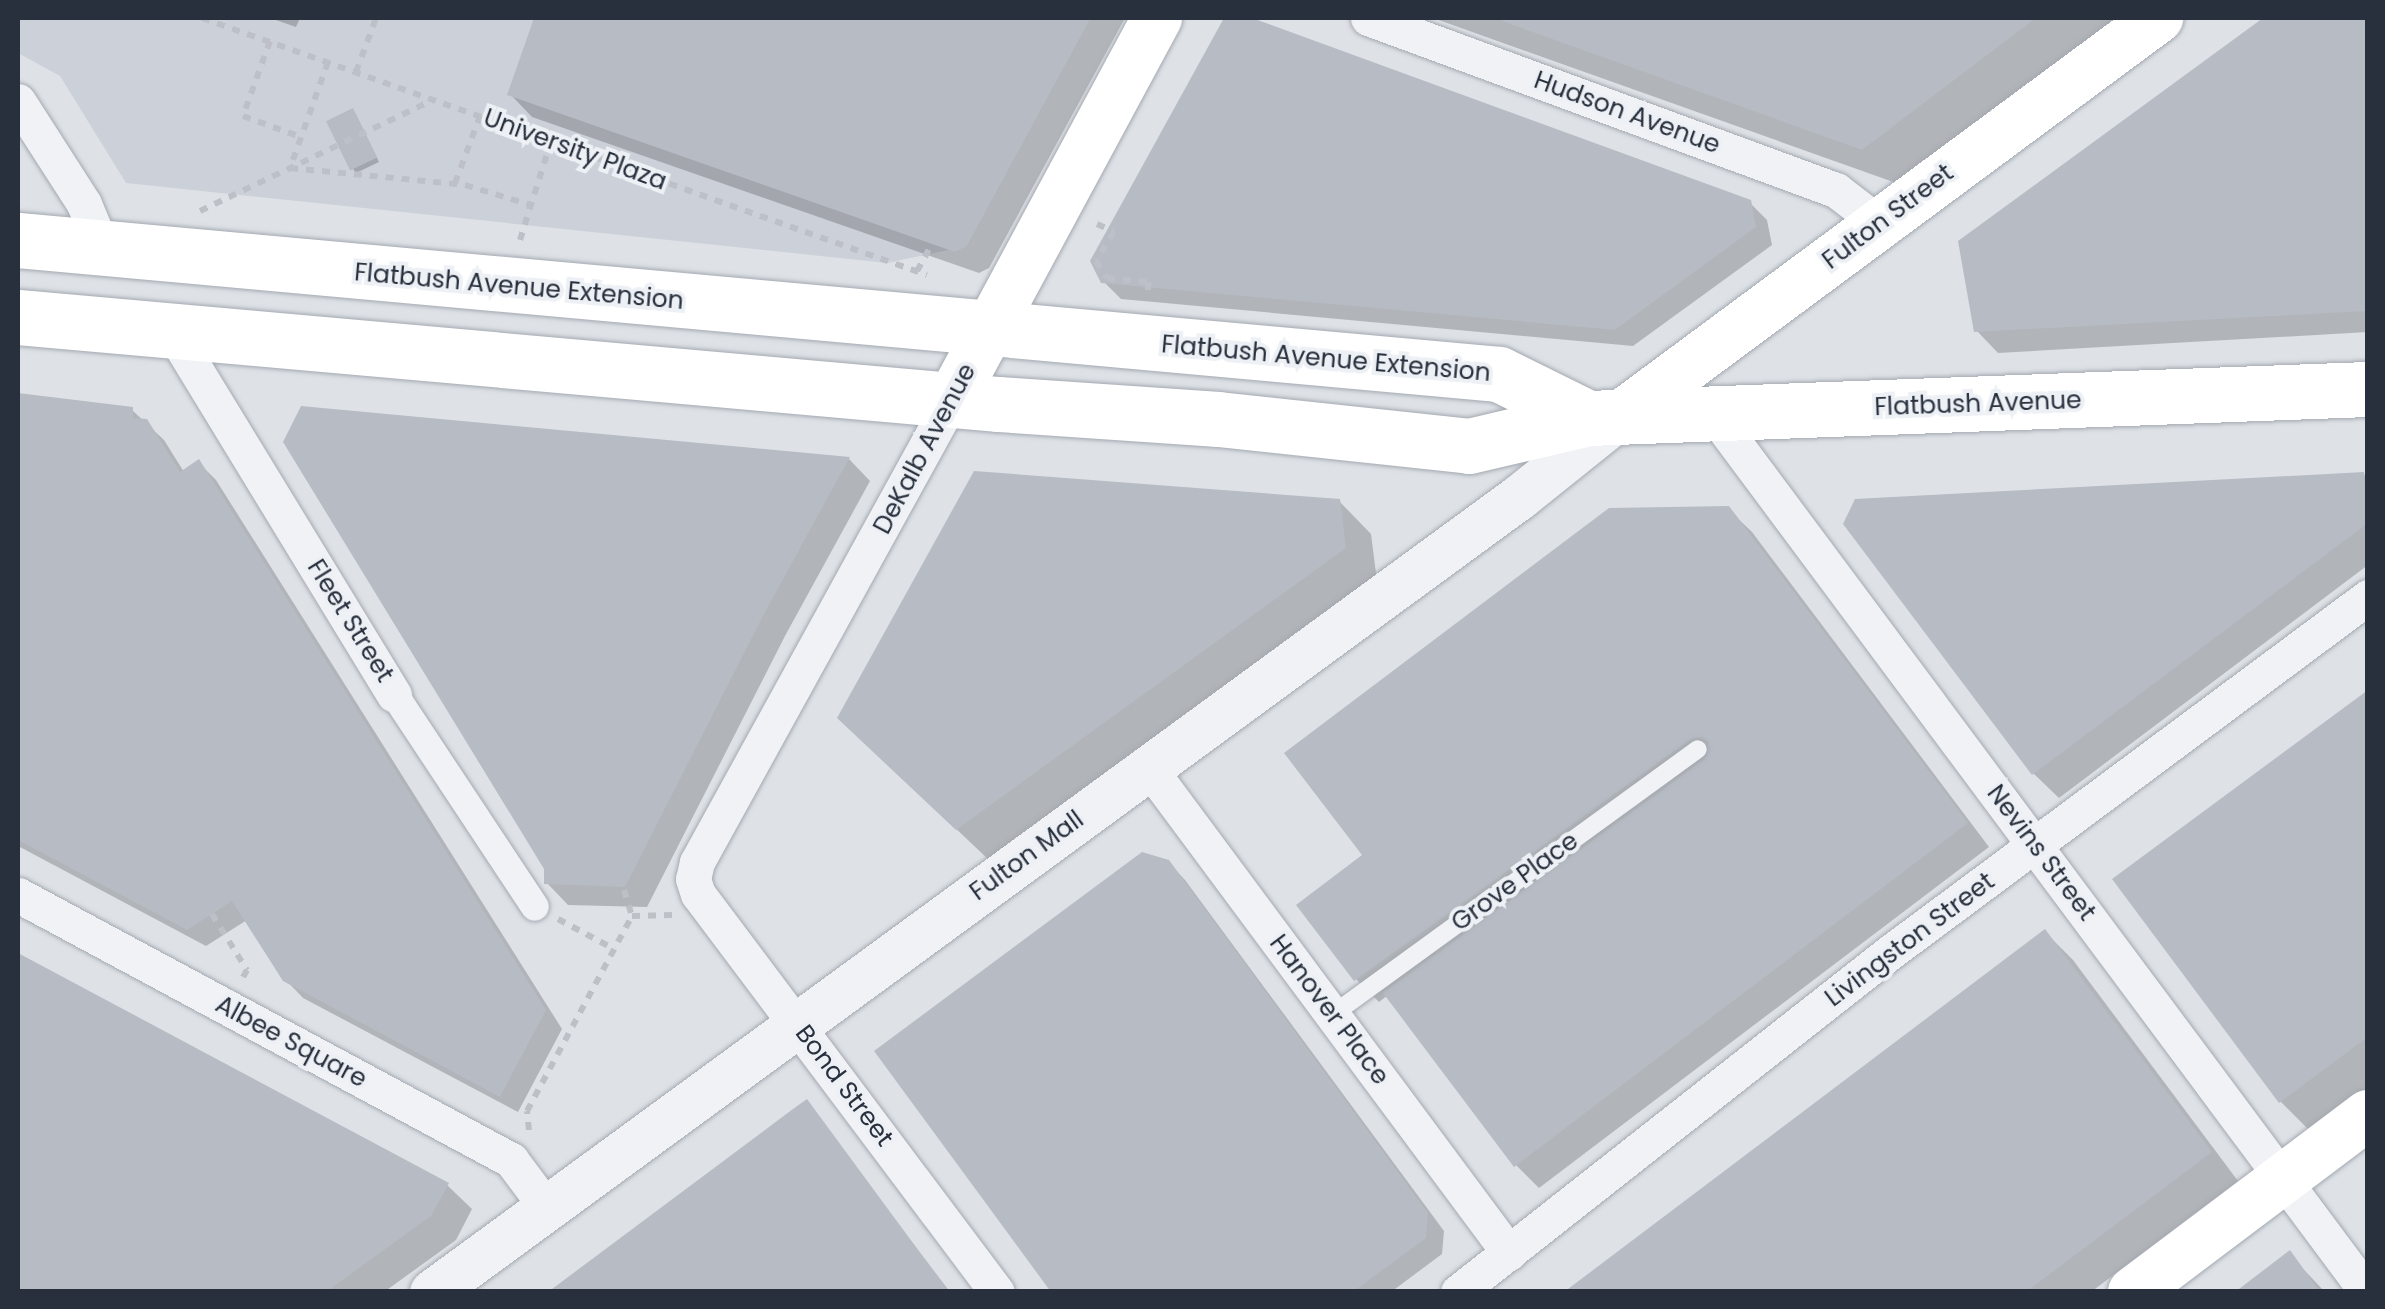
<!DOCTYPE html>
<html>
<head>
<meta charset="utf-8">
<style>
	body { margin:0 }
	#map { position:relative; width:2385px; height:1309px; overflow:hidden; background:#dee2e7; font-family:Poppins,sans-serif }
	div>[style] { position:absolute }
	.built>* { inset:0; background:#ccd1d9 }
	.shadow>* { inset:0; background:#0003 }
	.building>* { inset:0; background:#b6bbc4; transform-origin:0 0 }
	.path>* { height:6px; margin-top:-3px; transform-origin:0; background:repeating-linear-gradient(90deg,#bdc0c6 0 8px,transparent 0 16px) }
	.roads { filter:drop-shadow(0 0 2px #a4a9b1) drop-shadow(0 0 2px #a4a9b1) }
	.service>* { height:18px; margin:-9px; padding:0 9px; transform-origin:9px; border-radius:9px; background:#f1f2f6 }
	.pedestrian>* { height:28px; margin:-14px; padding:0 14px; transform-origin:14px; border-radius:14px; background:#f1f2f6 }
	.minor>* { height:35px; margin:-17.5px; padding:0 17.5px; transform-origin:17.5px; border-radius:17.5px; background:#f1f2f6 }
	.tertiary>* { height:45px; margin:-22.5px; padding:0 22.5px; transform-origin:22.5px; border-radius:22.5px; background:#f1f2f6 }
	.secondary>* { height:50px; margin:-25px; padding:0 25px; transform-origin:25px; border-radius:25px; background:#fff }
	.primary>* { height:55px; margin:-27.5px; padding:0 27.5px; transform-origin:27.5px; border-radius:27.5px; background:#fff }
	span { translate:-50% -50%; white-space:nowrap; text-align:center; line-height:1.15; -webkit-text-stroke:8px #edf0f5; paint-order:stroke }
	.street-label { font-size:25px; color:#28303d }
	.frame { position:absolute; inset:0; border:20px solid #28303d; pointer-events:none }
</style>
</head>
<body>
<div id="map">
	<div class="built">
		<i style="clip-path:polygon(18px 18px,1091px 18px,967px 246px,887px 263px,126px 183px,60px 76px,18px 53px)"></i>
	</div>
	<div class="shadow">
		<i style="clip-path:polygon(270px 18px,300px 18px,296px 27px)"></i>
		<i style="clip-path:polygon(537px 18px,1125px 18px,989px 268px,979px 273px,532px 117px,510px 94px)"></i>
		<i style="clip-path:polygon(1227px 18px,1245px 18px,1749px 202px,1767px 220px,1772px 245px,1633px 346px,1121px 299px,1103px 281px,1093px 261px)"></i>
		<i style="clip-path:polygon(1433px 18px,2117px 18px,1899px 184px)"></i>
		<i style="clip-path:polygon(2267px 18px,2368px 18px,2368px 332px,1998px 353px,1977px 331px,1961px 242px)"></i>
		<i style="clip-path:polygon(356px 115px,379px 162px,356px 173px,353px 169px)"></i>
		<i style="clip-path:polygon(18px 395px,132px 410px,164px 440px,184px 472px,199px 463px,216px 480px,562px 1029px,518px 1112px,303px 998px,285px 979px,247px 920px,206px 946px,18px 846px)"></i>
		<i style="clip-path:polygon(303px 409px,849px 459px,870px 481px,785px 636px,647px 907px,568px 905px,547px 883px,547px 869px)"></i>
		<i style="clip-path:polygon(2368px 475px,2368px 565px,2059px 798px,2034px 774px,1846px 523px,1856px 502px)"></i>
		<i style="clip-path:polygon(1339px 501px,1371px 534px,1377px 581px,990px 861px,873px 750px)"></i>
		<i style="clip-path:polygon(1728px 509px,1752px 532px,1989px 847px,1539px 1188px,1516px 1165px,1388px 995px,1379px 1002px,1356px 979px,1365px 856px)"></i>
		<i style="clip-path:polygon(2368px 693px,2368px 1096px,2315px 1136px,2281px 1102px,2116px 880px)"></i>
		<i style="clip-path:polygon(1168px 862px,1185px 880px,1444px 1231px,1442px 1254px,1391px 1292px,1055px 1292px)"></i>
		<i style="clip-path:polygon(2045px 932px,2073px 960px,2238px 1181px,2091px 1292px,1568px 1292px)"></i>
		<i style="clip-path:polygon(18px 954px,447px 1185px,472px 1209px,456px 1240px,384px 1292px,18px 1292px)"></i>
		<i style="clip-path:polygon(806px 1103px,950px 1292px,553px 1292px)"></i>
		<i style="clip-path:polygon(2289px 1254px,2325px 1292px,2239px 1292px)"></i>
	</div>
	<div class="building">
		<i style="clip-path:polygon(534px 18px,1091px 18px,967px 246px,955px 252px,507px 95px)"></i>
		<i style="clip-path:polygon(1224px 18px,1252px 18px,1751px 200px,1756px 227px,1615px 330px,1101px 283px,1090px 261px)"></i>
		<i style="clip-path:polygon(1503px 18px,2036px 18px,1862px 150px,1502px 21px)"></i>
		<i style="clip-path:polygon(2263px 18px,2368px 18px,2368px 311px,1974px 332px,1958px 241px)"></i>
		<i style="left:353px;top:108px;width:55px;height:30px;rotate:64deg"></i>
		<i style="clip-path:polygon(18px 393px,133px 407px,133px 418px,147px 419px,180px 472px,199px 459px,546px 1010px,500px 1097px,283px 981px,232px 901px,187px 930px,18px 840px)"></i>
		<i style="clip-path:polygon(301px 406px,850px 457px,764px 614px,625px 887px,544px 884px,544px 869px,283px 442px)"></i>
		<i style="clip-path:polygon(974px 471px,1340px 499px,1346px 548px,956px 830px,837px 718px)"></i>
		<i style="clip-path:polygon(2364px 472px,2368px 523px,2032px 775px,1843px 524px,1855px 499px)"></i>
		<i style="clip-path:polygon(1729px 506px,1968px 823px,1514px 1167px,1383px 993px,1705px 759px,1709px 742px,1702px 737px,1691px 739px,1354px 981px,1296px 905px,1362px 855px,1284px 753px,1609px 508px)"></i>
		<i style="clip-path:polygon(2368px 690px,2368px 1037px,2279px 1103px,2112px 879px)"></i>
		<i style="clip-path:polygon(1142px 852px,1169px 860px,1428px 1213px,1426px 1238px,1353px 1292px,1051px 1292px,874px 1051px)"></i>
		<i style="clip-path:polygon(2045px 929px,2212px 1152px,2026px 1292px,1564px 1292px)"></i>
		<i style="clip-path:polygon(18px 953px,449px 1183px,431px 1216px,326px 1292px,18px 1292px)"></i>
		<i style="clip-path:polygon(807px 1099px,949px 1292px,548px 1292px,793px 1109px)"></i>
		<i style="clip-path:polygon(2290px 1250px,2320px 1292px,2235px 1292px)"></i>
	</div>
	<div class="path">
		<i style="left:202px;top:18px;width:769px;rotate:19.52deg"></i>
		<i style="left:270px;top:41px;width:80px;rotate:109.8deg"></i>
		<i style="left:243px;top:116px;width:62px;rotate:19.9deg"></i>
		<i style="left:328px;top:62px;width:113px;rotate:109.7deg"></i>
		<i style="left:290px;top:168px;width:176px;rotate:5.5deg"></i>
		<i style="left:465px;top:185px;width:69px;rotate:16.9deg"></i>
		<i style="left:356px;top:72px;width:58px;rotate:-69.7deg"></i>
		<i style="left:455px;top:183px;width:72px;rotate:-69.5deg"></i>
		<i style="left:200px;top:211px;width:258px;rotate:-25.5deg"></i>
		<i style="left:1097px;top:224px;width:19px;rotate:25deg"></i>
		<i style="left:1114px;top:232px;width:34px;rotate:122deg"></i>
		<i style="left:1096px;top:261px;width:20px;rotate:57deg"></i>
		<i style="left:1107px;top:278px;width:42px;rotate:5.4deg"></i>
		<i style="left:1149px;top:282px;width:14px;rotate:98deg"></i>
		<i style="left:520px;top:240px;width:104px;rotate:-72.6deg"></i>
		<i style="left:917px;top:271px;width:31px;rotate:-61deg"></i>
		<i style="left:624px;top:890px;width:27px;rotate:73deg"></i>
		<i style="left:212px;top:914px;width:66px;rotate:58deg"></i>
		<i style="left:247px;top:970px;width:10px;rotate:119deg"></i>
		<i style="left:558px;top:919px;width:64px;rotate:28.2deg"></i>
		<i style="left:529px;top:1130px;width:19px;rotate:-96deg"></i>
		<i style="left:527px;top:1111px;width:221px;rotate:-61.7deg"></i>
		<i style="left:632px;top:916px;width:41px;rotate:-1.4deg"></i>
	</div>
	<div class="roads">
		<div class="service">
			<i style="left:1332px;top:1015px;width:452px;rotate:-36deg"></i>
		</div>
		<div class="pedestrian">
			<i style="left:394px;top:694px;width:255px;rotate:56.5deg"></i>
		</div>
		<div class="minor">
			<i style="left:1368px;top:18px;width:499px;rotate:20.2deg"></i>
			<i style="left:1836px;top:190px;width:54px;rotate:37.5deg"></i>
			<i style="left:18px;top:101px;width:122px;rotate:57.3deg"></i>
			<i style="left:84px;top:204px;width:47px;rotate:67.3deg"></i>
			<i style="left:172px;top:331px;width:426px;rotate:58.6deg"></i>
			<i style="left:952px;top:399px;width:529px;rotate:118.84deg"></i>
			<i style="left:697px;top:862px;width:17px;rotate:103deg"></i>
			<i style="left:693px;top:879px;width:16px;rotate:72deg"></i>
			<i style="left:698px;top:894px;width:498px;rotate:53.1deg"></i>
			<i style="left:1714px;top:415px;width:1093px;rotate:53.33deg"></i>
			<i style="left:1149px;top:768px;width:604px;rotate:53.41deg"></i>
			<i style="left:18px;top:895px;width:560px;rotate:28.26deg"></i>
			<i style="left:511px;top:1160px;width:60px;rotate:53.1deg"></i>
			<i style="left:1458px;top:1292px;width:548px;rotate:-38.19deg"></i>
			<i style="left:1889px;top:953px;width:597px;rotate:-36.62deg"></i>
		</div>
		<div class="tertiary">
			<i style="left:432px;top:1292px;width:1347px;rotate:-36.18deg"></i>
			<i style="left:1519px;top:497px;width:128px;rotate:-38.7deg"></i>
		</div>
		<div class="secondary">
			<i style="left:952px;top:399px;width:433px;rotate:-61.7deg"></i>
			<i style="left:1619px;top:417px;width:671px;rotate:-36.51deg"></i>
			<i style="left:2133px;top:1292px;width:294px;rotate:-37deg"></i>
		</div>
		<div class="primary">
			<i style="left:18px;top:240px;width:1487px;rotate:5.17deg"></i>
			<i style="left:1499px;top:374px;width:99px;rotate:26.3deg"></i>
			<i style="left:18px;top:317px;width:985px;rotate:5.07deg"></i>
			<i style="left:999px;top:404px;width:220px;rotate:3.9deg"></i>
			<i style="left:1218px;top:419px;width:252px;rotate:6.1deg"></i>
			<i style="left:1469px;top:446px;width:122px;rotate:-13.2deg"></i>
			<i style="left:1588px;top:418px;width:781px;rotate:-2.13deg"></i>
		</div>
	</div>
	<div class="street-label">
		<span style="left:1627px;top:113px;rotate:20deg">Hudson Avenue</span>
		<span style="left:575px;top:150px;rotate:20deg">University Plaza</span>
		<span style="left:1888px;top:217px;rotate:-37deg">Fulton Street</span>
		<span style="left:519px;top:287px;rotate:5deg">Flatbush Avenue Extension</span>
		<span style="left:1326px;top:359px;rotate:5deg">Flatbush Avenue Extension</span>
		<span style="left:1978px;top:404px;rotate:-2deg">Flatbush Avenue</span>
		<span style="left:925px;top:449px;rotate:-62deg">DeKalb Avenue</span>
		<span style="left:350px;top:621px;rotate:58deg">Fleet Street</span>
		<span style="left:2041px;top:853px;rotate:53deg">Nevins Street</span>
		<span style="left:1027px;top:856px;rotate:-36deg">Fulton Mall</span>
		<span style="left:1515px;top:882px;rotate:-36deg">Grove Place</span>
		<span style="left:1910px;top:940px;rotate:-37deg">Livingston Street</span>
		<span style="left:1329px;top:1010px;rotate:53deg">Hanover Place</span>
		<span style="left:291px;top:1042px;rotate:28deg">Albee Square</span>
		<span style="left:844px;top:1086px;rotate:53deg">Bond Street</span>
	</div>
	<div class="frame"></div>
</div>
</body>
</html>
